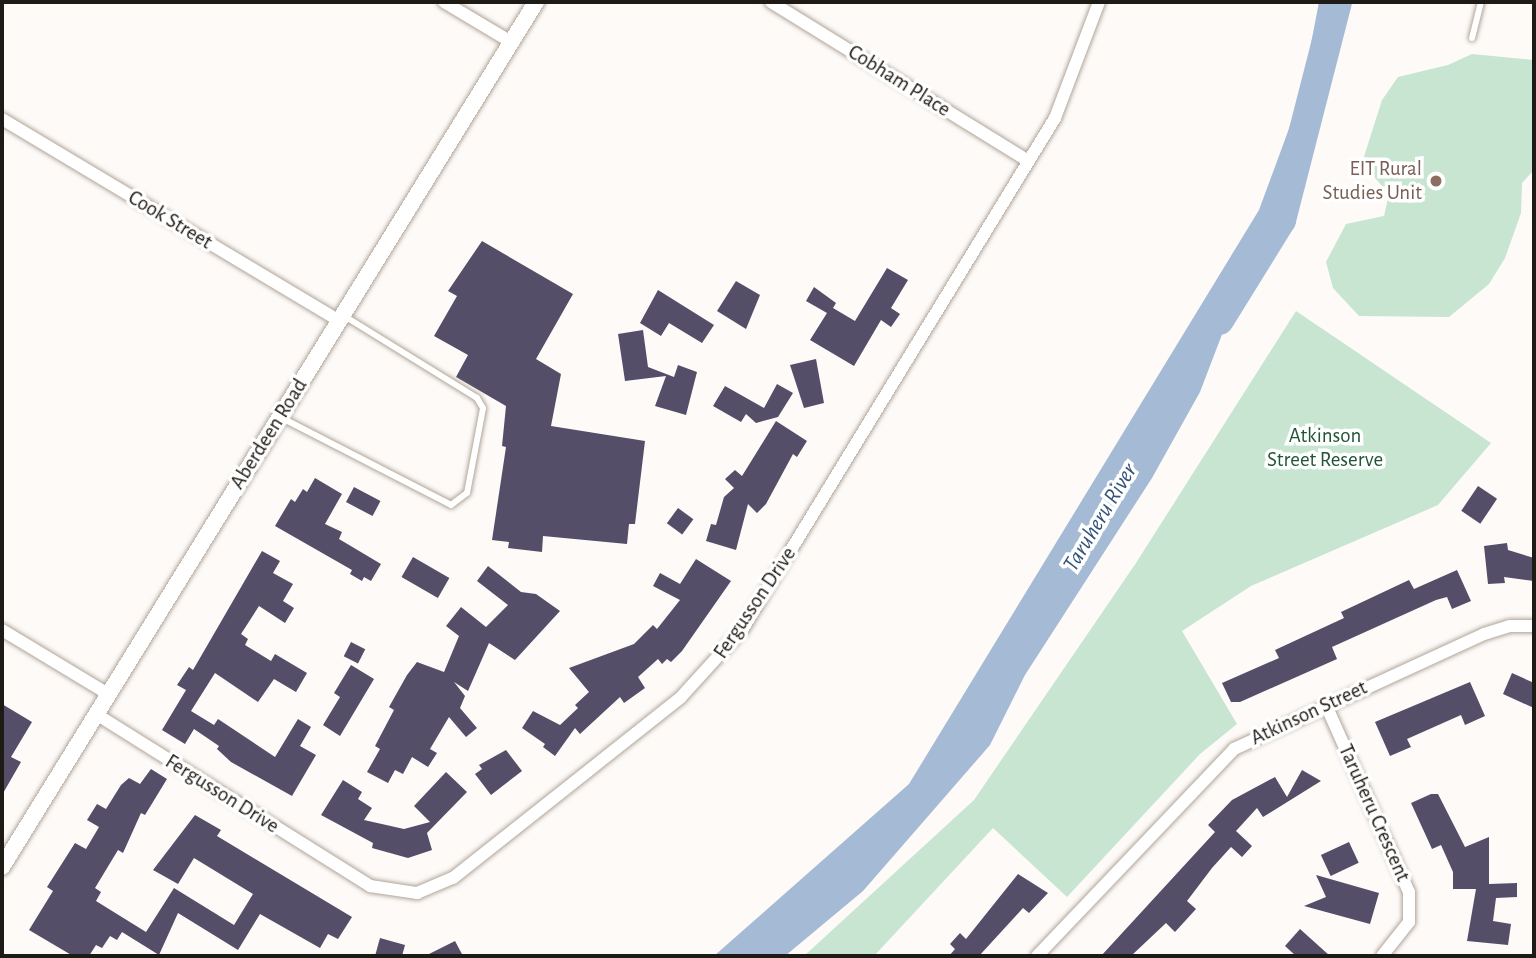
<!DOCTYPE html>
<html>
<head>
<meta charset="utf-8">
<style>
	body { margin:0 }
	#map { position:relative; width:1536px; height:958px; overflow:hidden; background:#fdfaf8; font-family:"Alegreya Sans",sans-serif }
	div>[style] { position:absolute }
	.green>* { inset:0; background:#c7e5d1 }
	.water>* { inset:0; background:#a5bad4 }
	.river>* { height:30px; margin:-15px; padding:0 15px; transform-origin:15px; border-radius:15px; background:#a5bad4 }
	.building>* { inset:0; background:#544e68; transform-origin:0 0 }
	.roads { filter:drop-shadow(0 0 2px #b1a599) drop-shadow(0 0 2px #b1a599) }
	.service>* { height:6px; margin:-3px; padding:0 3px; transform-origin:3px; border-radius:3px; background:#fff }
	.minor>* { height:12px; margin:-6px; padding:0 6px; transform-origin:6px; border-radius:6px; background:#fff }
	.tertiary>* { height:16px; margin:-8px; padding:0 8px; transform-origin:8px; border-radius:8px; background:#fff }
	.dots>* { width:19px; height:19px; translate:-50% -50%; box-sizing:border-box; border:4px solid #fff; border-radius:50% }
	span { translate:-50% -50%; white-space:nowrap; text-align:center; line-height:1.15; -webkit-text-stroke:7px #fff; paint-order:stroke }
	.street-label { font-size:21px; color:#1e1a15 }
	.education-label { font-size:21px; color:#785e54 }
	.right { translate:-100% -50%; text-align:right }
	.park-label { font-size:21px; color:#225538 }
	.water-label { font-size:23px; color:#34537a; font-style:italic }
	.frame { position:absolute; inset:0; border:4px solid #1e1a15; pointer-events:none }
</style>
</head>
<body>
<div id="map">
	<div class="green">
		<i style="clip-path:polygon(1472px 54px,1534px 60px,1534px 170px,1522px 183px,1521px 213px,1505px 258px,1489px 284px,1449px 317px,1359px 316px,1333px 288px,1326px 262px,1346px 224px,1384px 216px,1389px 194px,1362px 163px,1382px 100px,1398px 77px,1448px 65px)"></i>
		<i style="clip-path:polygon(1296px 311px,1491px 443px,1438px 505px,1251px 586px,1182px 631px,1237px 724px,1200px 754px,1067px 897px,993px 828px,874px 956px,804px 956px,974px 800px,1136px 563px)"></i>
	</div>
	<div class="water">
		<i style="clip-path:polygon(1319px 2px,1349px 2px,1200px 392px,1152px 478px,1025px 675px,990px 745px,863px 891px,785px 956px,714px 956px,909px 784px,1259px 210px,1301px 96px)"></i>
	</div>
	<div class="river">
		<i style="left:1219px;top:320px;width:118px;rotate:-58.2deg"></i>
		<i style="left:1281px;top:220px;width:225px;rotate:-75.6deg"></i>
	</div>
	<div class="building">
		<i style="clip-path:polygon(482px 241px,573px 294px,536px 359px,561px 374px,551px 426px,645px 441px,635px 524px,629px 524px,627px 544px,543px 536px,542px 552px,508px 548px,509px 542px,492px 540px,506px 447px,502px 446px,506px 406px,456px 377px,468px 355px,434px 336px,457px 296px,448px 291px)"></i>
		<i style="clip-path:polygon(887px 268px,908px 280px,891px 308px,900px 314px,891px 327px,881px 320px,854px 366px,810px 340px,827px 313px,806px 301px,814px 287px,836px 303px,833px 308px,855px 321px)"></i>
		<i style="clip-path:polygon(736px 281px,760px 295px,746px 329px,717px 311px)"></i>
		<i style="clip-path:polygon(658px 290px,714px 325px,702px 343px,669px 323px,661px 336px,640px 323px)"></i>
		<i style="clip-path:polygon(643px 330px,648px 367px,674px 377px,678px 365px,697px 372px,686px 415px,655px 406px,666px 376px,625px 381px,618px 334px)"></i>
		<i style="clip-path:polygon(816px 359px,824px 403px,804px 408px,790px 365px)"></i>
		<i style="clip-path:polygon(777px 384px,793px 393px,778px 417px,756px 423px,746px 414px,741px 422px,713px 406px,725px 386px,764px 408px)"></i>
		<i style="clip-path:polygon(776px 421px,807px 441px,797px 457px,793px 454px,766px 504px,757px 513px,748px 504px,736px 550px,706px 541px,711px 524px,716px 525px,724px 497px,734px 488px,725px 479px,735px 470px,742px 476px)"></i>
		<i style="clip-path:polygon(315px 478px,342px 494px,325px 524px,342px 532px,339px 539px,381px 564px,371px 581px,364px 577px,362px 581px,350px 574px,352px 570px,275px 526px,291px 499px,295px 502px,303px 489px,307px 492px)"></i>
		<i style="left:1478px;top:486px;width:23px;height:30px;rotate:34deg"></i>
		<i style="left:354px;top:487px;width:30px;height:17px;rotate:28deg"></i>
		<i style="left:678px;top:508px;width:19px;height:19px;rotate:36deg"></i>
		<i style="clip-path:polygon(1507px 543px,1508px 550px,1534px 558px,1534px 581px,1504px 577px,1505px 583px,1488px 584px,1484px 546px)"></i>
		<i style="clip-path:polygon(262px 551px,280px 561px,273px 573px,293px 584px,283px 601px,294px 608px,285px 623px,259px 606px,241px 634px,248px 639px,245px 645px,271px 661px,275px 654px,307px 673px,296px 692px,274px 679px,258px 702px,215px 673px,191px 711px,214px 725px,218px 719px,275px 757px,298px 719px,311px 727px,300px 746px,316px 755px,292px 796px,231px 762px,217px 749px,219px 746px,194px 729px,185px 744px,162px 730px,186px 690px,177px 685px,189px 667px,193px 670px)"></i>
		<i style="left:413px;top:557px;width:42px;height:23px;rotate:30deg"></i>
		<i style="clip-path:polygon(696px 559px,731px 581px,682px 651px,671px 662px,667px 659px,662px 664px,658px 659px,638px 677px,645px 688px,624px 703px,620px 697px,580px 734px,575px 728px,555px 756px,543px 747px,545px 744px,522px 728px,533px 711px,560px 725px,578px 708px,575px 705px,589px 692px,569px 668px,634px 644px,653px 625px,657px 629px,680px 600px,653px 586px,660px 573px,680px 584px)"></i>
		<i style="clip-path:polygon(488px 566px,521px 592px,536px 594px,560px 611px,515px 660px,489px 643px,468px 691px,454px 682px,465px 696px,460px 708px,477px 728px,466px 737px,449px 717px,430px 749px,437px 753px,428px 767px,412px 757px,403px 774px,395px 770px,388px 783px,367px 772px,380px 749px,375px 746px,394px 710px,389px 707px,407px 675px,417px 662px,444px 672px,459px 636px,446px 626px,461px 607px,486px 627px,508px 605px,477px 581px)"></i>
		<i style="clip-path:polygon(1457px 570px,1471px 601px,1452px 609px,1447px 597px,1436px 600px,1332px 647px,1337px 659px,1240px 702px,1231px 702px,1222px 683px,1279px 658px,1275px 650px,1344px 618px,1341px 612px,1409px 580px,1414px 589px)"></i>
		<i style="left:351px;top:642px;width:16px;height:16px;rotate:27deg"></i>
		<i style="clip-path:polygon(351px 665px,374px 679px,340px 736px,323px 725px,340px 697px,334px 693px)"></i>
		<i style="clip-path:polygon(1512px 673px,1534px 683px,1534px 708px,1503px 694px)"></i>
		<i style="clip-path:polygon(1470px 682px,1485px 716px,1465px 725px,1461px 715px,1407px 739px,1411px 747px,1390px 756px,1375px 722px)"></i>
		<i style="clip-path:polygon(2px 704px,32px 722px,11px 757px,21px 762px,2px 795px)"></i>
		<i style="clip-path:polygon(506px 750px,522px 771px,491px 795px,475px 774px,482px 769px,479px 765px)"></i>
		<i style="clip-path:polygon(151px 769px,167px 779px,145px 815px,141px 813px,123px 853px,118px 850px,95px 888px,101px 892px,96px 901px,146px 932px,174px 888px,234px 925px,253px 894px,194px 858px,178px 884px,153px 870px,195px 815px,221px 830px,217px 836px,352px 917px,338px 939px,328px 934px,320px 948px,260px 914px,238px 950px,178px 913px,159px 955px,122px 932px,117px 940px,110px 936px,102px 948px,96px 945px,89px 956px,73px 956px,29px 930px,53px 891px,47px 887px,75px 843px,86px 849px,99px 827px,87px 820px,97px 804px,106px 809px,121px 785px,129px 778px,140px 784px)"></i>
		<i style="clip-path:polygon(1302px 770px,1321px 781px,1263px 817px,1257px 808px,1236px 831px,1252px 846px,1242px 857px,1231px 847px,1212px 868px,1187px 901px,1196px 909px,1175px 932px,1166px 923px,1131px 956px,1101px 956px,1215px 832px,1208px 825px,1232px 800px,1275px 777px,1287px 797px)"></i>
		<i style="clip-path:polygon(446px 772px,467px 792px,427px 833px,432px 850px,408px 858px,372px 848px,373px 843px,321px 815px,343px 780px,362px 792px,358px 799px,372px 808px,364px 820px,404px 829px,430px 822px,414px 806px)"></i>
		<i style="clip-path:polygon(1431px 794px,1438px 794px,1465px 847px,1489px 837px,1489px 884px,1517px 883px,1517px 897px,1496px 898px,1493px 921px,1511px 924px,1508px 945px,1467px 941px,1476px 889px,1453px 889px,1453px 872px,1441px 845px,1432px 849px,1411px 803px)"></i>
		<i style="left:1349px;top:842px;width:23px;height:31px;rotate:65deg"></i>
		<i style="clip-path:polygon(1018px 874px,1048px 893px,1029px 913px,1023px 908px,979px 956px,949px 956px,955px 949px,950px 944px,960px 933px,966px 939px)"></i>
		<i style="clip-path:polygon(1316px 875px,1379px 893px,1370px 924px,1304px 906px,1326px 897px)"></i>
		<i style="clip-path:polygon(1300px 929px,1330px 956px,1296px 956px,1285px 946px)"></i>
		<i style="clip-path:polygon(380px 938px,405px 945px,402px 956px,375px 956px)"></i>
		<i style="clip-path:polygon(455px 941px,463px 956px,425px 956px)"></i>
	</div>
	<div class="roads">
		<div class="service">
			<i style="left:1472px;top:38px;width:37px;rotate:-76deg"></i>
			<i style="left:280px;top:417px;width:192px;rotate:27.2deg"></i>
			<i style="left:451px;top:505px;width:20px;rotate:-37deg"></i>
			<i style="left:467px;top:493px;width:86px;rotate:-79.3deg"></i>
			<i style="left:483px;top:408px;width:12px;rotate:-121deg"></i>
			<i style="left:477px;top:398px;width:156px;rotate:-148.3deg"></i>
		</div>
		<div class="minor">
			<i style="left:444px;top:2px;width:78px;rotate:30.8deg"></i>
			<i style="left:771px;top:2px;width:302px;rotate:31.7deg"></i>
			<i style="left:2px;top:119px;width:393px;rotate:30.9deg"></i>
			<i style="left:2px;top:630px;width:124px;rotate:31.1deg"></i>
			<i style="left:1326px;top:705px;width:205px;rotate:66.1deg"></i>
			<i style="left:1409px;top:892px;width:30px;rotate:90deg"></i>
			<i style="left:1409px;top:922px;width:43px;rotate:128.5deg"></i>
			<i style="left:96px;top:714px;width:324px;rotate:32.1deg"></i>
			<i style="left:370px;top:886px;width:48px;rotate:8.5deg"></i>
			<i style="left:417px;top:893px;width:39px;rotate:-23deg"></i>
			<i style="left:453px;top:878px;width:291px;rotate:-38.4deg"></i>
			<i style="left:681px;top:697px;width:91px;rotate:-47.7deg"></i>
			<i style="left:742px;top:630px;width:600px;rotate:-58.56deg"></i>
			<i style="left:1055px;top:118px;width:124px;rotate:-69.2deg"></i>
			<i style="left:1037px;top:956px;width:286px;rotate:-46.4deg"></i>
			<i style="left:1234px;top:749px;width:275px;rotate:-24.7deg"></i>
			<i style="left:1484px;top:634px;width:27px;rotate:-17deg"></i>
			<i style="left:1510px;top:626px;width:24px"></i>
		</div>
		<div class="tertiary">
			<i style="left:2px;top:867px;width:1017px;rotate:-58.31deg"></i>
		</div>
	</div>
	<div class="dots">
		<i style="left:1436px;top:181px;background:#8d6e63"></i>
	</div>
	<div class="street-label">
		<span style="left:899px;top:81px;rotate:32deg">Cobham Place</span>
		<span style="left:170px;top:220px;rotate:31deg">Cook Street</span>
		<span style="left:269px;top:434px;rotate:-58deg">Aberdeen Road</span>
		<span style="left:755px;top:603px;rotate:-56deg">Fergusson Drive</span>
		<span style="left:1309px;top:713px;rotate:-25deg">Atkinson Street</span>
		<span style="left:222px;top:794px;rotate:32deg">Fergusson Drive</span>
		<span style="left:1374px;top:813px;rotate:66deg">Taruheru Crescent</span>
	</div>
	<div class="education-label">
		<span class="right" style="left:1422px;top:181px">EIT Rural<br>Studies Unit</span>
	</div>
	<div class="park-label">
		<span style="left:1325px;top:448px">Atkinson<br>Street Reserve</span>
	</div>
	<div class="water-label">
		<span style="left:1101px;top:518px;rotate:-59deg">Taruheru River</span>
	</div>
	<div class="frame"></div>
</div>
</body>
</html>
